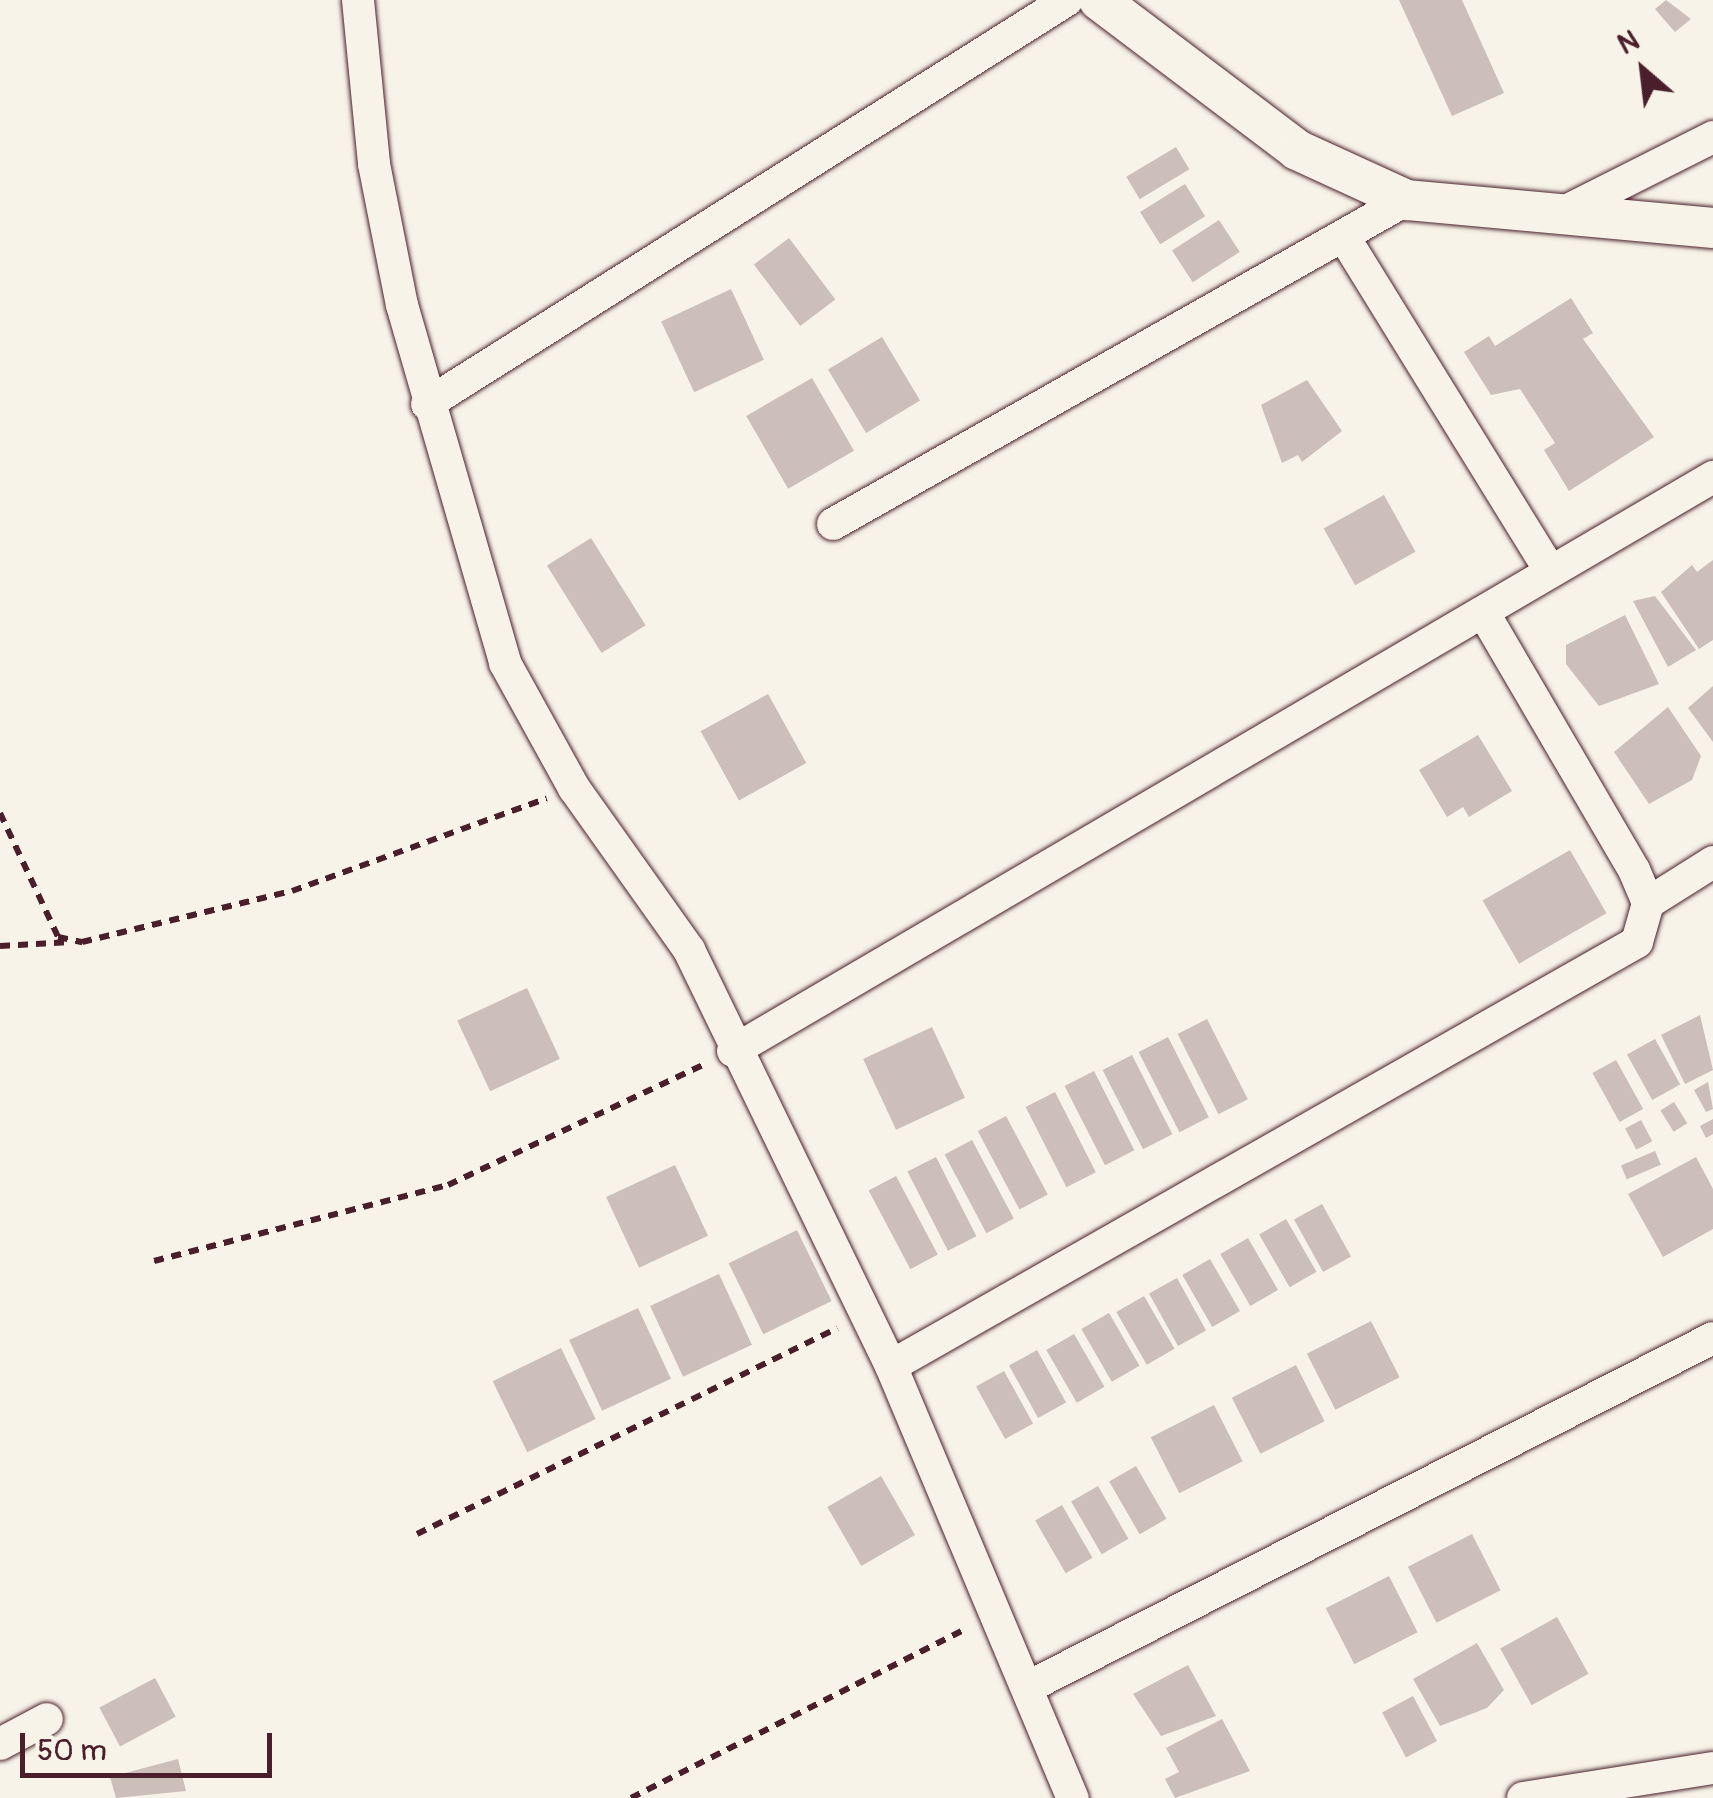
<!DOCTYPE html>
<html>
<head>
<meta charset="utf-8">
<style>
	body { margin:0 }
	#map { position:relative; width:1713px; height:1798px; overflow:hidden; background:#f7f3e8; font-family:Pangolin,sans-serif }
	div>[style] { position:absolute }
	.building>* { inset:0; background:#ccbfb9; transform-origin:0 0 }
	.path>* { height:6px; margin-top:-3px; transform-origin:0; background:repeating-linear-gradient(90deg,#4a1f2b 0 10px,transparent 0 18px) }
	.roads { filter:drop-shadow(0 0 2px #4a1f2b) drop-shadow(0 0 2px #4a1f2b) }
	.minor>* { height:32px; margin:-16px; padding:0 16px; transform-origin:16px; border-radius:16px; background:#f7f3e8 }
	.tertiary>* { height:40px; margin:-20px; padding:0 20px; transform-origin:20px; border-radius:20px; background:#f7f3e8 }
	span { translate:-50% -50%; white-space:nowrap; text-align:center; line-height:1.15; -webkit-text-stroke:9px #f7f3e8; paint-order:stroke }
	.north { position:absolute; left:1593px; top:20px; width:100px; height:100px; -webkit-text-stroke:8px #f7f3e8; paint-order:stroke; rotate:332deg; font-size:28px; font-weight:700; line-height:40px; text-align:center; color:#4a1f2b }
	.north::after { content:''; display:block; margin:auto; width:35px; height:45px; background:#4a1f2b; clip-path:polygon(50% 0,100% 100%,50% 72%,0 100%) }
	.scale { position:absolute; left:20px; top:1733px; width:252px; height:45px; box-sizing:border-box; border:5px solid #4a1f2b; border-top:0; padding-left:12px; font-size:30px; line-height:35px; white-space:nowrap; color:#4a1f2b; -webkit-text-stroke:8px #f7f3e8; paint-order:stroke }
</style>
</head>
<body>
<div id="map">
	<div class="building">
		<i style="clip-path:polygon(1399px 0,1462px 0,1504px 93px,1452px 116px)"></i>
		<i style="clip-path:polygon(1666px 0,1691px 19px,1675px 32px,1655px 9px)"></i>
		<i style="left:1176px;top:147px;width:26px;height:58px;rotate:59deg"></i>
		<i style="left:1185px;top:184px;width:38px;height:53px;rotate:58deg"></i>
		<i style="left:1219px;top:220px;width:38px;height:56px;rotate:57deg"></i>
		<i style="left:789px;top:238px;width:77px;height:44px;rotate:53deg"></i>
		<i style="left:731px;top:289px;width:78px;height:77px;rotate:65deg"></i>
		<i style="clip-path:polygon(1571px 298px,1593px 333px,1583px 339px,1654px 437px,1569px 491px,1544px 450px,1555px 443px,1520px 389px,1491px 395px,1464px 352px,1489px 336px,1495px 346px)"></i>
		<i style="left:882px;top:337px;width:74px;height:63px;rotate:59deg"></i>
		<i style="left:812px;top:378px;width:84px;height:76px;rotate:60deg"></i>
		<i style="clip-path:polygon(1307px 380px,1342px 431px,1302px 462px,1298px 455px,1282px 463px,1261px 405px)"></i>
		<i style="left:1384px;top:495px;width:65px;height:69px;rotate:61deg"></i>
		<i style="left:591px;top:538px;width:103px;height:52px;rotate:58deg"></i>
		<i style="clip-path:polygon(1713px 560px,1713px 640px,1699px 649px,1661px 592px,1692px 565px,1697px 572px)"></i>
		<i style="clip-path:polygon(1655px 596px,1696px 650px,1668px 667px,1633px 601px)"></i>
		<i style="clip-path:polygon(1625px 615px,1659px 684px,1599px 706px,1566px 664px,1566px 645px)"></i>
		<i style="clip-path:polygon(1713px 686px,1713px 742px,1688px 708px)"></i>
		<i style="left:768px;top:694px;width:79px;height:77px;rotate:61deg"></i>
		<i style="clip-path:polygon(1668px 707px,1701px 756px,1692px 780px,1649px 804px,1614px 752px)"></i>
		<i style="clip-path:polygon(1478px 735px,1512px 791px,1469px 817px,1463px 807px,1447px 817px,1419px 770px)"></i>
		<i style="left:1570px;top:850px;width:73px;height:101px;rotate:60deg"></i>
		<i style="left:527px;top:988px;width:78px;height:77px;rotate:65deg"></i>
		<i style="clip-path:polygon(1700px 1015px,1713px 1070px,1685px 1084px,1661px 1035px)"></i>
		<i style="left:1207px;top:1019px;width:90px;height:33px;rotate:63deg"></i>
		<i style="left:932px;top:1027px;width:78px;height:76px;rotate:65deg"></i>
		<i style="left:1168px;top:1037px;width:90px;height:33px;rotate:63deg"></i>
		<i style="left:1655px;top:1039px;width:52px;height:32px;rotate:61deg"></i>
		<i style="left:1132px;top:1055px;width:89px;height:33px;rotate:63deg"></i>
		<i style="left:1616px;top:1060px;width:56px;height:27px;rotate:61deg"></i>
		<i style="left:1094px;top:1071px;width:89px;height:33px;rotate:63deg"></i>
		<i style="clip-path:polygon(1708px 1082px,1713px 1109px,1706px 1112px,1694px 1090px)"></i>
		<i style="left:1055px;top:1092px;width:90px;height:33px;rotate:63deg"></i>
		<i style="left:1674px;top:1102px;width:25px;height:16px;rotate:58deg"></i>
		<i style="left:1006px;top:1116px;width:89px;height:32px;rotate:62deg"></i>
		<i style="clip-path:polygon(1713px 1119px,1713px 1134px,1706px 1138px,1700px 1126px)"></i>
		<i style="left:1641px;top:1120px;width:24px;height:18px;rotate:62deg"></i>
		<i style="left:972px;top:1140px;width:89px;height:31px;rotate:62deg"></i>
		<i style="left:1655px;top:1151px;width:15px;height:37px;rotate:67deg"></i>
		<i style="left:936px;top:1157px;width:89px;height:32px;rotate:63deg"></i>
		<i style="clip-path:polygon(1696px 1157px,1713px 1189px,1713px 1229px,1663px 1257px,1628px 1194px)"></i>
		<i style="left:675px;top:1165px;width:78px;height:76px;rotate:65deg"></i>
		<i style="left:896px;top:1176px;width:89px;height:31px;rotate:62deg"></i>
		<i style="left:1322px;top:1204px;width:60px;height:32px;rotate:61deg"></i>
		<i style="left:1286px;top:1219px;width:61px;height:31px;rotate:60deg"></i>
		<i style="left:797px;top:1230px;width:79px;height:76px;rotate:64deg"></i>
		<i style="left:1248px;top:1238px;width:60px;height:32px;rotate:60deg"></i>
		<i style="left:1210px;top:1259px;width:60px;height:32px;rotate:60deg"></i>
		<i style="left:719px;top:1274px;width:78px;height:76px;rotate:65deg"></i>
		<i style="left:1177px;top:1278px;width:60px;height:32px;rotate:61deg"></i>
		<i style="left:1144px;top:1296px;width:61px;height:32px;rotate:60deg"></i>
		<i style="left:638px;top:1308px;width:78px;height:76px;rotate:65deg"></i>
		<i style="left:1109px;top:1313px;width:61px;height:32px;rotate:60deg"></i>
		<i style="left:1371px;top:1321px;width:63px;height:72px;rotate:63deg"></i>
		<i style="left:1074px;top:1334px;width:61px;height:32px;rotate:60deg"></i>
		<i style="left:561px;top:1348px;width:79px;height:76px;rotate:64deg"></i>
		<i style="left:1037px;top:1350px;width:60px;height:32px;rotate:61deg"></i>
		<i style="left:1296px;top:1365px;width:63px;height:72px;rotate:63deg"></i>
		<i style="left:1004px;top:1371px;width:60px;height:32px;rotate:61deg"></i>
		<i style="left:1214px;top:1405px;width:63px;height:71px;rotate:63deg"></i>
		<i style="left:1136px;top:1466px;width:61px;height:31px;rotate:60deg"></i>
		<i style="left:881px;top:1476px;width:68px;height:62px;rotate:60deg"></i>
		<i style="left:1098px;top:1486px;width:61px;height:31px;rotate:60deg"></i>
		<i style="left:1062px;top:1505px;width:61px;height:31px;rotate:60deg"></i>
		<i style="left:1472px;top:1534px;width:63px;height:72px;rotate:63deg"></i>
		<i style="left:1389px;top:1576px;width:63px;height:71px;rotate:63deg"></i>
		<i style="left:1557px;top:1617px;width:65px;height:65px;rotate:61deg"></i>
		<i style="clip-path:polygon(1477px 1643px,1504px 1690px,1487px 1708px,1440px 1726px,1413px 1679px)"></i>
		<i style="clip-path:polygon(1188px 1665px,1216px 1716px,1161px 1736px,1133px 1694px)"></i>
		<i style="left:155px;top:1678px;width:44px;height:63px;rotate:62deg"></i>
		<i style="left:1413px;top:1696px;width:51px;height:35px;rotate:62deg"></i>
		<i style="clip-path:polygon(1222px 1719px,1250px 1771px,1175px 1798px,1165px 1779px,1179px 1772px,1166px 1748px)"></i>
		<i style="clip-path:polygon(178px 1759px,186px 1791px,116px 1798px,110px 1777px)"></i>
	</div>
	<div class="path">
		<i style="left:0;top:813px;width:137px;rotate:64.9deg"></i>
		<i style="left:58px;top:937px;width:25px;rotate:12deg"></i>
		<i style="left:82px;top:942px;width:216px;rotate:-13.7deg"></i>
		<i style="left:292px;top:891px;width:271px;rotate:-20deg"></i>
		<i style="left:0;top:946px;width:71px;rotate:-3.2deg"></i>
		<i style="left:154px;top:1261px;width:304px;rotate:-14.5deg"></i>
		<i style="left:448px;top:1185px;width:284px;rotate:-25.2deg"></i>
		<i style="left:417px;top:1534px;width:468px;rotate:-26.1deg"></i>
		<i style="left:631px;top:1798px;width:377px;rotate:-26.8deg"></i>
	</div>
	<div class="roads">
		<div class="minor">
			<i style="left:358px;top:0;width:165px;rotate:84.4deg"></i>
			<i style="left:374px;top:164px;width:144px;rotate:78.8deg"></i>
			<i style="left:402px;top:305px;width:373px;rotate:73.9deg"></i>
			<i style="left:505px;top:663px;width:143px;rotate:61.1deg"></i>
			<i style="left:574px;top:788px;width:199px;rotate:54.6deg"></i>
			<i style="left:689px;top:950px;width:462px;rotate:64.1deg"></i>
			<i style="left:891px;top:1366px;width:469px;rotate:67.2deg"></i>
			<i style="left:1556px;top:216px;width:176px;rotate:-26.7deg"></i>
			<i style="left:1344px;top:237px;width:392px;rotate:58.3deg"></i>
			<i style="left:427px;top:404px;width:757px;rotate:-32.26deg"></i>
			<i style="left:833px;top:524px;width:658px;rotate:-29.49deg"></i>
			<i style="left:1648px;top:903px;width:77px;rotate:-32.2deg"></i>
			<i style="left:733px;top:1051px;width:1136px;rotate:-30.36deg"></i>
			<i style="left:891px;top:1366px;width:858px;rotate:-29.61deg"></i>
			<i style="left:1637px;top:942px;width:41px;rotate:-74.2deg"></i>
			<i style="left:1648px;top:903px;width:36px;rotate:-113deg"></i>
			<i style="left:1634px;top:870px;width:293px;rotate:-120.3deg"></i>
			<i style="left:1032px;top:1685px;width:764px;rotate:-27deg"></i>
			<i style="left:0;top:1744px;width:53px;rotate:-28deg"></i>
			<i style="left:1523px;top:1798px;width:192px;rotate:-9deg"></i>
		</div>
		<div class="tertiary">
			<i style="left:1099px;top:0;width:248px;rotate:37.1deg"></i>
			<i style="left:1297px;top:150px;width:120px;rotate:24.6deg"></i>
			<i style="left:1406px;top:200px;width:308px;rotate:5.2deg"></i>
		</div>
	</div>
	<div class="north">N</div>
	<div class="scale">50 m</div>
</div>
</body>
</html>
